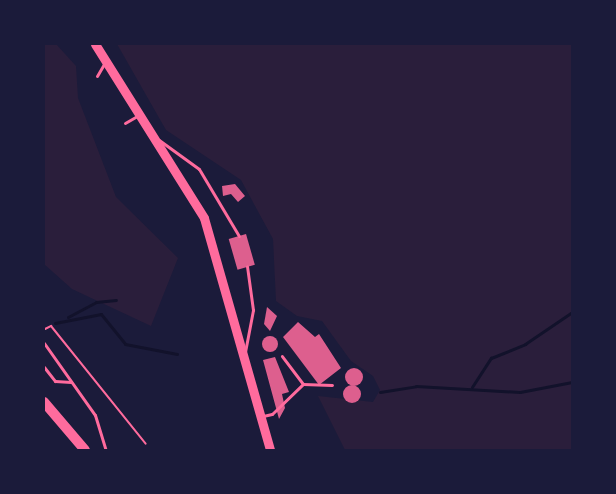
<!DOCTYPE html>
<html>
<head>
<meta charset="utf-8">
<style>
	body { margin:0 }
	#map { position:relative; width:616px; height:494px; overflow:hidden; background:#1b1b3a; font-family:"Exo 2",sans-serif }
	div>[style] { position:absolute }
	.green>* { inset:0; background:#2a1e3b }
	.stream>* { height:3px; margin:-1.5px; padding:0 1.5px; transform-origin:1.5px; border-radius:1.5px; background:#12122b }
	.building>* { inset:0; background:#dd5f8e; transform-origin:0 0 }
	.round { border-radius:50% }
	.path>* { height:2px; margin:-1px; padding:0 1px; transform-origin:1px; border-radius:1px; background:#ff6b9d }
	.service>* { height:3px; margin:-1.5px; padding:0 1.5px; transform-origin:1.5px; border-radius:1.5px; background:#ff6b9d }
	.primary>* { height:9px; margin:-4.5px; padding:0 4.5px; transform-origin:4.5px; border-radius:4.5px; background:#ff6b9d }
	.motorway>* { height:10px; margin:-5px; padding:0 5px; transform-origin:5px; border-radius:5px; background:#ff6b9d }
	span { translate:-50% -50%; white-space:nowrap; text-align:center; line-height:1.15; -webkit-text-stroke:4.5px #1b1b3a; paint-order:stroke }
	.frame { position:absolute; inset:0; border:45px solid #1b1b3a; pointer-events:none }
</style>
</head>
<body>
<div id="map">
	<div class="green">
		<i style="clip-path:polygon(44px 44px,56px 44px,76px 66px,78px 98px,116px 197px,178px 258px,151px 326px,72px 289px,44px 264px)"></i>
		<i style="clip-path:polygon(117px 44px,572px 44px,572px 450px,345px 450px,318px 396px,373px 402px,380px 390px,373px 376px,351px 361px,322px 321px,297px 316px,276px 301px,273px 239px,241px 180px,166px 130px)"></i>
	</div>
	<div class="stream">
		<i style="left:68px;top:317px;width:32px;rotate:-28deg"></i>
		<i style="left:96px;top:302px;width:20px;rotate:-6deg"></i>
		<i style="left:55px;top:323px;width:47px;rotate:-11.1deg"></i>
		<i style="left:101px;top:314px;width:38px;rotate:51deg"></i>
		<i style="left:125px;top:344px;width:53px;rotate:10.9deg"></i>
		<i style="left:472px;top:387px;width:35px;rotate:-57deg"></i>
		<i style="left:491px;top:358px;width:37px;rotate:-22deg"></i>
		<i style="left:525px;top:344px;width:57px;rotate:-34.2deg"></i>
		<i style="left:380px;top:392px;width:36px;rotate:-9deg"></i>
		<i style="left:416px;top:386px;width:104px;rotate:3.3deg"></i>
		<i style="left:520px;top:392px;width:53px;rotate:-10.9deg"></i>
	</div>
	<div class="building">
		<i style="clip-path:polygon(235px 184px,245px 196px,238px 202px,231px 194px,223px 196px,222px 186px)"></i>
		<i style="left:246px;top:234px;width:32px;height:18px;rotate:74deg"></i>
		<i style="clip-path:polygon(267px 307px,277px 316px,270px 331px,264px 324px)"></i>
		<i style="clip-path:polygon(298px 322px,315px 337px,319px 334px,341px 368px,319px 385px,283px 337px)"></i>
		<i class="round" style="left:262px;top:336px;width:16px;height:16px"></i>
		<i style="clip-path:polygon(275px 357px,289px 392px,282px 394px,285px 408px,279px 419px,263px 360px)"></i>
		<i class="round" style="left:345px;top:368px;width:18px;height:18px"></i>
		<i class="round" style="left:343px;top:385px;width:18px;height:18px"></i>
	</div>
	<div class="path">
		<i style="left:45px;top:329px;width:7px;rotate:-27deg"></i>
		<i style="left:51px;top:326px;width:151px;rotate:51.2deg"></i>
	</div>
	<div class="service">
		<i style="left:97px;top:76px;width:16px;rotate:-60deg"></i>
		<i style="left:125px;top:123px;width:14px;rotate:-30deg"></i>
		<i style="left:159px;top:140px;width:49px;rotate:35.9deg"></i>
		<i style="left:199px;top:169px;width:78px;rotate:59.2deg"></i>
		<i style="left:44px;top:343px;width:88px;rotate:54.7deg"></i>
		<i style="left:95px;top:415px;width:37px;rotate:73deg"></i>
		<i style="left:245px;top:352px;width:43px;rotate:-79.2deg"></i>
		<i style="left:253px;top:310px;width:44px;rotate:-97.8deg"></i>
		<i style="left:44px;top:367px;width:18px;rotate:52deg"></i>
		<i style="left:55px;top:381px;width:16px;rotate:4deg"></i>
		<i style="left:303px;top:384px;width:29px;rotate:2deg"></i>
		<i style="left:263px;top:416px;width:9px;rotate:-13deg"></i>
		<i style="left:272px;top:414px;width:43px;rotate:-44.1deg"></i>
		<i style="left:303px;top:384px;width:35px;rotate:-127deg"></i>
	</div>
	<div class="primary">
		<i style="left:95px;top:44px;width:205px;rotate:57.9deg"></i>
		<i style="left:204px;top:218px;width:241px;rotate:74.1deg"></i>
	</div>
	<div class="motorway">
		<i style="left:44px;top:402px;width:63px;rotate:49.5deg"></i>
	</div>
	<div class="frame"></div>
</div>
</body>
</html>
